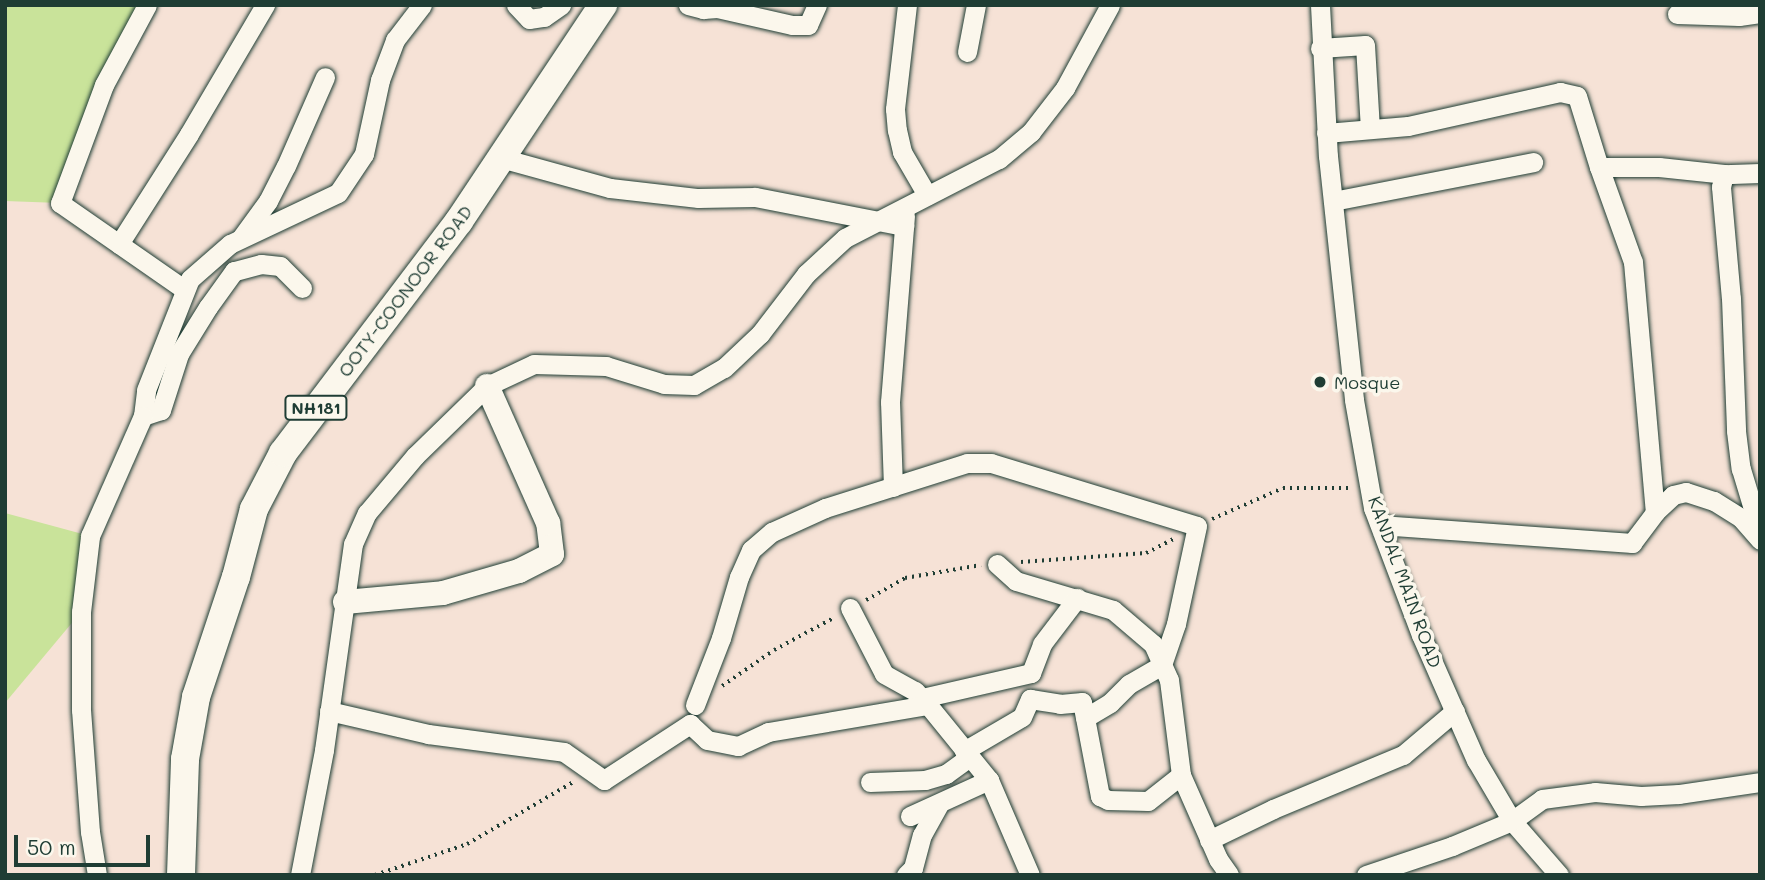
<!DOCTYPE html>
<html>
<head>
<meta charset="utf-8">
<style>
	body { margin:0 }
	#map { position:relative; width:1765px; height:880px; overflow:hidden; background:#f6e2d6; font-family:Mali,sans-serif }
	div>[style] { position:absolute }
	.green>* { inset:0; background:#c9e39a }
	.path>* { height:3.5px; margin-top:-1.75px; transform-origin:0; background:repeating-linear-gradient(90deg,#1f3d34 0 2px,transparent 0 7px) }
	.roads { filter:drop-shadow(0 0 2px #1f3d34) drop-shadow(0 0 2px #1f3d34) }
	.minor>* { height:19px; margin:-9.5px; padding:0 9.5px; transform-origin:9.5px; border-radius:9.5px; background:#fbf7ec }
	.major>* { height:24px; margin:-12px; padding:0 12px; transform-origin:12px; border-radius:12px; background:#fbf7ec }
	.highway>* { height:28px; margin:-14px; padding:0 14px; transform-origin:14px; border-radius:14px; background:#fbf7ec }
	.dots>* { width:19px; height:19px; translate:-50% -50%; box-sizing:border-box; border:4px solid #fbf7ec; border-radius:50% }
	span { translate:-50% -50%; white-space:nowrap; text-align:center; line-height:1.15; -webkit-text-stroke:7px #fbf7ec; paint-order:stroke }
	.shield-label span { padding:2px 5px; background:#fbf7ec; border:2px solid; border-radius:5px; -webkit-text-stroke-width:0 }
	.shield-label { font-size:16px; color:#1f3d34; font-weight:700 }
	.street-label { font-size:18px; color:#1f3d34 }
	.poi-label { font-size:18px; color:#1f3d34 }
	.left { translate:0 -50%; text-align:left }
	.frame { position:absolute; inset:0; border:7px solid #1f3d34; pointer-events:none }
	.scale { position:absolute; left:14px; top:835px; width:136px; height:32px; box-sizing:border-box; border:4px solid #1f3d34; border-top:0; padding-left:9px; font-size:21px; line-height:24px; white-space:nowrap; color:#1f3d34; -webkit-text-stroke:5px #fbf7ec; paint-order:stroke }
</style>
</head>
<body>
<div id="map">
	<div class="green">
		<i style="clip-path:polygon(5px 5px,147px 5px,60px 203px,5px 201px)"></i>
		<i style="clip-path:polygon(5px 513px,90px 536px,81px 612px,5px 703px)"></i>
	</div>
	<div class="path">
		<i style="left:1212px;top:519px;width:77px;rotate:-23.6deg"></i>
		<i style="left:1283px;top:488px;width:68px"></i>
		<i style="left:1021px;top:562px;width:125px;rotate:-4.1deg"></i>
		<i style="left:1146px;top:553px;width:31px;rotate:-27deg"></i>
		<i style="left:866px;top:600px;width:45px;rotate:-29.4deg"></i>
		<i style="left:905px;top:578px;width:77px;rotate:-9.7deg"></i>
		<i style="left:722px;top:686px;width:63px;rotate:-34.7deg"></i>
		<i style="left:774px;top:650px;width:69px;rotate:-28.4deg"></i>
		<i style="left:375px;top:875px;width:97px;rotate:-18.6deg"></i>
		<i style="left:467px;top:844px;width:125px;rotate:-30.3deg"></i>
	</div>
	<div class="roads">
		<div class="minor">
			<i style="left:147px;top:5px;width:91px;rotate:118.3deg"></i>
			<i style="left:104px;top:85px;width:126px;rotate:110.4deg"></i>
			<i style="left:60px;top:203px;width:152px;rotate:34.8deg"></i>
			<i style="left:516px;top:5px;width:19px;rotate:47deg"></i>
			<i style="left:529px;top:19px;width:15px;rotate:-8deg"></i>
			<i style="left:544px;top:17px;width:21px;rotate:-35deg"></i>
			<i style="left:688px;top:5px;width:16px;rotate:15deg"></i>
			<i style="left:703px;top:9px;width:14px;rotate:-4deg"></i>
			<i style="left:717px;top:8px;width:77px;rotate:12.8deg"></i>
			<i style="left:792px;top:25px;width:16px"></i>
			<i style="left:808px;top:25px;width:22px;rotate:-66deg"></i>
			<i style="left:907px;top:5px;width:105px;rotate:96.6deg"></i>
			<i style="left:895px;top:109px;width:21px;rotate:85deg"></i>
			<i style="left:897px;top:130px;width:23px;rotate:77deg"></i>
			<i style="left:902px;top:152px;width:50px;rotate:59.8deg"></i>
			<i style="left:1320px;top:5px;width:151px;rotate:87deg"></i>
			<i style="left:1328px;top:156px;width:245px;rotate:83.9deg"></i>
			<i style="left:1354px;top:400px;width:110px;rotate:80deg"></i>
			<i style="left:1373px;top:508px;width:136px;rotate:69.3deg"></i>
			<i style="left:1421px;top:635px;width:137px;rotate:66.3deg"></i>
			<i style="left:1476px;top:760px;width:71px;rotate:59.5deg"></i>
			<i style="left:1512px;top:821px;width:72px;rotate:49deg"></i>
			<i style="left:1677px;top:14px;width:62px;rotate:1.8deg"></i>
			<i style="left:1739px;top:16px;width:21px;rotate:-8deg"></i>
			<i style="left:1320px;top:48px;width:45px;rotate:-3.8deg"></i>
			<i style="left:1365px;top:45px;width:84px;rotate:86.6deg"></i>
			<i style="left:967px;top:52px;width:48px;rotate:-79.2deg"></i>
			<i style="left:1326px;top:133px;width:82px;rotate:-4.9deg"></i>
			<i style="left:1408px;top:126px;width:156px;rotate:-12.6deg"></i>
			<i style="left:1560px;top:92px;width:17px;rotate:13deg"></i>
			<i style="left:1577px;top:96px;width:74px;rotate:72.8deg"></i>
			<i style="left:1599px;top:167px;width:60px"></i>
			<i style="left:1659px;top:167px;width:65px;rotate:6.1deg"></i>
			<i style="left:501px;top:158px;width:113px;rotate:15.4deg"></i>
			<i style="left:610px;top:188px;width:89px;rotate:6.5deg"></i>
			<i style="left:698px;top:198px;width:57px;rotate:-1deg"></i>
			<i style="left:755px;top:197px;width:152px;rotate:11deg"></i>
			<i style="left:1599px;top:167px;width:101px;rotate:70.3deg"></i>
			<i style="left:1633px;top:262px;width:251px;rotate:85deg"></i>
			<i style="left:1760px;top:173px;width:36px;rotate:178deg"></i>
			<i style="left:1724px;top:174px;width:13px;rotate:103deg"></i>
			<i style="left:1721px;top:187px;width:111px;rotate:84.9deg"></i>
			<i style="left:1731px;top:298px;width:133px;rotate:87.8deg"></i>
			<i style="left:1736px;top:431px;width:38px;rotate:83deg"></i>
			<i style="left:1741px;top:469px;width:66px;rotate:73.2deg"></i>
			<i style="left:1333px;top:201px;width:204px;rotate:-11deg"></i>
			<i style="left:241px;top:238px;width:46px;rotate:-53.9deg"></i>
			<i style="left:268px;top:201px;width:39px;rotate:-63deg"></i>
			<i style="left:286px;top:166px;width:97px;rotate:-66.3deg"></i>
			<i style="left:119px;top:244px;width:130px;rotate:-57.5deg"></i>
			<i style="left:189px;top:134px;width:150px;rotate:-59.5deg"></i>
			<i style="left:302px;top:288px;width:31px;rotate:-135deg"></i>
			<i style="left:280px;top:266px;width:19px;rotate:-174deg"></i>
			<i style="left:261px;top:264px;width:28px;rotate:165deg"></i>
			<i style="left:234px;top:271px;width:44px;rotate:125.8deg"></i>
			<i style="left:208px;top:307px;width:55px;rotate:121.7deg"></i>
			<i style="left:179px;top:354px;width:59px;rotate:107.8deg"></i>
			<i style="left:161px;top:410px;width:19px;rotate:162deg"></i>
			<i style="left:143px;top:416px;width:26px;rotate:-83deg"></i>
			<i style="left:146px;top:390px;width:119px;rotate:-68.4deg"></i>
			<i style="left:190px;top:279px;width:53px;rotate:-41.2deg"></i>
			<i style="left:230px;top:244px;width:119px;rotate:-25.3deg"></i>
			<i style="left:338px;top:193px;width:47px;rotate:-56.3deg"></i>
			<i style="left:364px;top:154px;width:76px;rotate:-77.8deg"></i>
			<i style="left:380px;top:80px;width:43px;rotate:-69.4deg"></i>
			<i style="left:395px;top:40px;width:44px;rotate:-52.4deg"></i>
			<i style="left:893px;top:487px;width:85px;rotate:-92deg"></i>
			<i style="left:890px;top:402px;width:187px;rotate:-85.4deg"></i>
			<i style="left:1380px;top:525px;width:253px;rotate:4.1deg"></i>
			<i style="left:1632px;top:543px;width:39px;rotate:-53deg"></i>
			<i style="left:1655px;top:512px;width:25px;rotate:-43deg"></i>
			<i style="left:1673px;top:495px;width:13px;rotate:-13deg"></i>
			<i style="left:1686px;top:492px;width:29px;rotate:18deg"></i>
			<i style="left:1714px;top:501px;width:32px;rotate:32deg"></i>
			<i style="left:1741px;top:518px;width:29px;rotate:49deg"></i>
			<i style="left:997px;top:564px;width:25px;rotate:42deg"></i>
			<i style="left:1016px;top:581px;width:101px;rotate:16.6deg"></i>
			<i style="left:1113px;top:610px;width:52px;rotate:40.4deg"></i>
			<i style="left:1153px;top:644px;width:39px;rotate:66deg"></i>
			<i style="left:1169px;top:680px;width:96px;rotate:82.8deg"></i>
			<i style="left:1181px;top:775px;width:92px;rotate:66.2deg"></i>
			<i style="left:1218px;top:859px;width:19px;rotate:55deg"></i>
			<i style="left:850px;top:608px;width:74px;rotate:62.7deg"></i>
			<i style="left:884px;top:674px;width:35px;rotate:29deg"></i>
			<i style="left:915px;top:691px;width:19px;rotate:47deg"></i>
			<i style="left:928px;top:705px;width:97px;rotate:50.9deg"></i>
			<i style="left:989px;top:780px;width:103px;rotate:66.7deg"></i>
			<i style="left:922px;top:698px;width:112px;rotate:-12.9deg"></i>
			<i style="left:1031px;top:673px;width:31px;rotate:-69deg"></i>
			<i style="left:1042px;top:644px;width:58px;rotate:-52.7deg"></i>
			<i style="left:695px;top:705px;width:72px;rotate:-68.8deg"></i>
			<i style="left:721px;top:638px;width:64px;rotate:-73.6deg"></i>
			<i style="left:739px;top:577px;width:30px;rotate:-66deg"></i>
			<i style="left:751px;top:550px;width:28px;rotate:-41deg"></i>
			<i style="left:772px;top:532px;width:58px;rotate:-24.4deg"></i>
			<i style="left:825px;top:508px;width:149px;rotate:-17.6deg"></i>
			<i style="left:967px;top:463px;width:24px"></i>
			<i style="left:991px;top:463px;width:215px;rotate:17deg"></i>
			<i style="left:1197px;top:526px;width:100px;rotate:102.1deg"></i>
			<i style="left:1176px;top:624px;width:43px;rotate:108.9deg"></i>
			<i style="left:1162px;top:665px;width:38px;rotate:150deg"></i>
			<i style="left:1129px;top:684px;width:27px;rotate:135deg"></i>
			<i style="left:1110px;top:703px;width:29px;rotate:149deg"></i>
			<i style="left:329px;top:711px;width:102px;rotate:13.1deg"></i>
			<i style="left:428px;top:734px;width:137px;rotate:7.5deg"></i>
			<i style="left:564px;top:752px;width:49px;rotate:35deg"></i>
			<i style="left:604px;top:780px;width:103px;rotate:-33.1deg"></i>
			<i style="left:690px;top:724px;width:23px;rotate:43deg"></i>
			<i style="left:707px;top:740px;width:32px;rotate:11deg"></i>
			<i style="left:738px;top:746px;width:33px;rotate:-25deg"></i>
			<i style="left:768px;top:732px;width:162px;rotate:-9.6deg"></i>
			<i style="left:964px;top:751px;width:67px;rotate:-30.4deg"></i>
			<i style="left:1022px;top:717px;width:20px;rotate:-66deg"></i>
			<i style="left:1030px;top:699px;width:30px;rotate:9deg"></i>
			<i style="left:1060px;top:704px;width:22px;rotate:-5deg"></i>
			<i style="left:1082px;top:702px;width:96px;rotate:79.2deg"></i>
			<i style="left:1100px;top:796px;width:9px;rotate:27deg"></i>
			<i style="left:1108px;top:800px;width:40px;rotate:1.4deg"></i>
			<i style="left:1148px;top:801px;width:42px;rotate:-38.2deg"></i>
			<i style="left:870px;top:782px;width:55px;rotate:-2.1deg"></i>
			<i style="left:925px;top:780px;width:22px;rotate:-16deg"></i>
			<i style="left:946px;top:774px;width:29px;rotate:-36deg"></i>
			<i style="left:910px;top:816px;width:87px;rotate:-24.5deg"></i>
			<i style="left:1209px;top:840px;width:71px;rotate:-25.8deg"></i>
			<i style="left:1273px;top:809px;width:141px;rotate:-22.6deg"></i>
			<i style="left:1403px;top:755px;width:68px;rotate:-40.2deg"></i>
			<i style="left:97px;top:875px;width:44px;rotate:-99.2deg"></i>
			<i style="left:90px;top:832px;width:122px;rotate:-94.2deg"></i>
			<i style="left:81px;top:710px;width:98px;rotate:-90deg"></i>
			<i style="left:81px;top:612px;width:77px;rotate:-83.2deg"></i>
			<i style="left:90px;top:536px;width:131px;rotate:-66.2deg"></i>
			<i style="left:300px;top:875px;width:127px;rotate:-79.1deg"></i>
			<i style="left:324px;top:750px;width:208px;rotate:-82deg"></i>
			<i style="left:353px;top:544px;width:34px;rotate:-66deg"></i>
			<i style="left:367px;top:513px;width:75px;rotate:-49.9deg"></i>
			<i style="left:415px;top:456px;width:100px;rotate:-44.2deg"></i>
			<i style="left:487px;top:386px;width:52px;rotate:-25.1deg"></i>
			<i style="left:534px;top:364px;width:72px;rotate:1.6deg"></i>
			<i style="left:606px;top:366px;width:61px;rotate:17.2deg"></i>
			<i style="left:664px;top:384px;width:30px;rotate:2deg"></i>
			<i style="left:694px;top:385px;width:34px;rotate:-30deg"></i>
			<i style="left:724px;top:368px;width:50px;rotate:-43.4deg"></i>
			<i style="left:760px;top:334px;width:76px;rotate:-52.5deg"></i>
			<i style="left:806px;top:274px;width:53px;rotate:-42.7deg"></i>
			<i style="left:845px;top:238px;width:173px;rotate:-27.2deg"></i>
			<i style="left:999px;top:159px;width:42px;rotate:-40.2deg"></i>
			<i style="left:1031px;top:132px;width:56px;rotate:-52.3deg"></i>
			<i style="left:1065px;top:88px;width:94px;rotate:-61.5deg"></i>
			<i style="left:906px;top:875px;width:10px;rotate:-45deg"></i>
			<i style="left:913px;top:868px;width:34px;rotate:-75deg"></i>
			<i style="left:922px;top:835px;width:35px;rotate:-61deg"></i>
			<i style="left:1366px;top:875px;width:91px;rotate:-18.6deg"></i>
			<i style="left:1452px;top:846px;width:65px;rotate:-22.6deg"></i>
			<i style="left:1512px;top:821px;width:37px;rotate:-36deg"></i>
			<i style="left:1542px;top:799px;width:53px;rotate:-7.5deg"></i>
			<i style="left:1595px;top:792px;width:46px;rotate:5deg"></i>
			<i style="left:1641px;top:796px;width:38px;rotate:-3deg"></i>
			<i style="left:1679px;top:794px;width:82px;rotate:-8.4deg"></i>
		</div>
		<div class="major">
			<i style="left:345px;top:602px;width:98px;rotate:-5.2deg"></i>
			<i style="left:443px;top:593px;width:79px;rotate:-16.1deg"></i>
			<i style="left:519px;top:571px;width:37px;rotate:-27deg"></i>
			<i style="left:552px;top:554px;width:31px;rotate:-97deg"></i>
			<i style="left:548px;top:523px;width:150px;rotate:-114deg"></i>
		</div>
		<div class="highway">
			<i style="left:181px;top:875px;width:116px;rotate:-88deg"></i>
			<i style="left:185px;top:759px;width:63px;rotate:-79.9deg"></i>
			<i style="left:196px;top:697px;width:126px;rotate:-71.6deg"></i>
			<i style="left:236px;top:577px;width:70px;rotate:-75.2deg"></i>
			<i style="left:254px;top:509px;width:63px;rotate:-62.6deg"></i>
			<i style="left:283px;top:453px;width:291px;rotate:-52.8deg"></i>
			<i style="left:459px;top:221px;width:260px;rotate:-56.3deg"></i>
		</div>
	</div>
	<div class="dots">
		<i style="left:1320px;top:382px;background:#1f3d34"></i>
	</div>
	<div class="shield-label">
		<span style="left:316px;top:408px">NH181</span>
	</div>
	<div class="street-label">
		<span style="left:405px;top:291px;rotate:-53deg">OOTY-COONOOR ROAD</span>
		<span style="left:1405px;top:582px;rotate:70deg">KANDAL MAIN ROAD</span>
	</div>
	<div class="poi-label">
		<span class="left" style="left:1334px;top:382px">Mosque</span>
	</div>
	<div class="frame"></div>
	<div class="scale">50 m</div>
</div>
</body>
</html>
